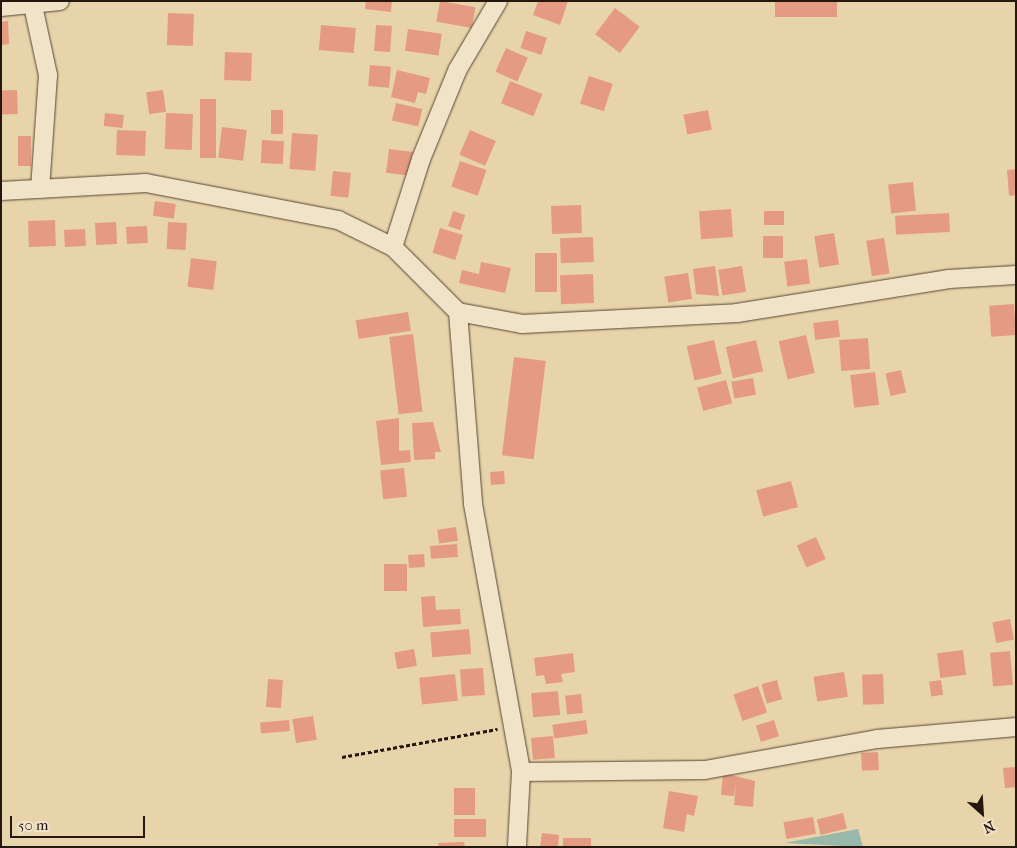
<!DOCTYPE html>
<html>
<head>
<meta charset="utf-8">
<style>
	body { margin:0 }
	#map { position:relative; width:1017px; height:848px; overflow:hidden; background:#e8d4aa; font-family:"IM FELL French Canon",serif }
	div>[style] { position:absolute }
	.water>* { inset:0; background:#97b8ab }
	.building>* { inset:0; background:#e49b82; transform-origin:0 0 }
	.path>* { height:3px; margin-top:-1.5px; transform-origin:0; background:repeating-linear-gradient(90deg,#24170d 0 4px,transparent 0 6.5px) }
	.roads { filter:drop-shadow(0 0 1px #554634) drop-shadow(0 0 1px #554634) }
	.street>* { height:18px; margin:-9px; padding:0 9px; transform-origin:9px; border-radius:9px; background:#f0e3c8 }
	span { translate:-50% -50%; white-space:nowrap; text-align:center; line-height:1.15; -webkit-text-stroke:4px #f0e3c8; paint-order:stroke }
	.frame { position:absolute; inset:0; border:2px solid #24170d; pointer-events:none }
	.north { position:absolute; left:957px; top:788px; width:50px; height:50px; -webkit-text-stroke:4px #f0e3c8; paint-order:stroke; rotate:154deg; font-size:14px; font-weight:700; line-height:20px; text-align:center; color:#24170d }
	.north::after { content:''; display:block; margin:auto; width:18px; height:22px; background:#24170d; clip-path:polygon(50% 0,100% 100%,50% 72%,0 100%) }
	.scale { position:absolute; left:10px; top:816px; width:135px; height:22px; box-sizing:border-box; border:2px solid #24170d; border-top:0; padding-left:6px; font-size:15px; line-height:18px; white-space:nowrap; color:#24170d; -webkit-text-stroke:4px #f0e3c8; paint-order:stroke }
</style>
</head>
<body>
<div id="map">
	<div class="water">
		<i style="clip-path:polygon(858px 829px,863px 847px,785px 843px)"></i>
	</div>
	<div class="building">
		<i style="clip-path:polygon(366px 1px,392px 1px,391px 12px,365px 9px)"></i>
		<i style="left:440px;top:1px;width:36px;height:21px;rotate:10deg"></i>
		<i style="clip-path:polygon(538px 1px,568px 1px,560px 25px,533px 15px)"></i>
		<i style="left:775px;top:2px;width:62px;height:15px"></i>
		<i style="left:615px;top:8px;width:31px;height:33px;rotate:37deg"></i>
		<i style="left:168px;top:13px;width:26px;height:32px;rotate:2deg"></i>
		<i style="clip-path:polygon(8px 21px,9px 44px,1px 45px,1px 22px)"></i>
		<i style="left:321px;top:25px;width:35px;height:25px;rotate:5deg"></i>
		<i style="left:376px;top:25px;width:16px;height:26px;rotate:4deg"></i>
		<i style="left:408px;top:29px;width:34px;height:22px;rotate:8deg"></i>
		<i style="left:526px;top:31px;width:22px;height:18px;rotate:18deg"></i>
		<i style="left:506px;top:48px;width:24px;height:26px;rotate:24deg"></i>
		<i style="left:225px;top:52px;width:27px;height:28px;rotate:2deg"></i>
		<i style="left:370px;top:65px;width:21px;height:21px;rotate:5deg"></i>
		<i style="clip-path:polygon(397px 70px,430px 78px,426px 94px,418px 92px,415px 103px,391px 97px)"></i>
		<i style="left:589px;top:76px;width:25px;height:29px;rotate:18deg"></i>
		<i style="left:510px;top:81px;width:35px;height:24px;rotate:22deg"></i>
		<i style="left:17px;top:90px;width:24px;height:16px;rotate:88deg"></i>
		<i style="left:163px;top:90px;width:22px;height:17px;rotate:82deg"></i>
		<i style="left:200px;top:99px;width:16px;height:59px"></i>
		<i style="left:396px;top:103px;width:27px;height:18px;rotate:13deg"></i>
		<i style="left:271px;top:110px;width:12px;height:24px"></i>
		<i style="left:708px;top:110px;width:20px;height:25px;rotate:79deg"></i>
		<i style="left:105px;top:113px;width:19px;height:13px;rotate:6deg"></i>
		<i style="left:166px;top:113px;width:27px;height:36px;rotate:2deg"></i>
		<i style="left:222px;top:127px;width:25px;height:31px;rotate:7deg"></i>
		<i style="left:117px;top:130px;width:29px;height:25px;rotate:2deg"></i>
		<i style="left:470px;top:130px;width:28px;height:27px;rotate:23deg"></i>
		<i style="left:292px;top:133px;width:26px;height:36px;rotate:4deg"></i>
		<i style="left:18px;top:136px;width:13px;height:30px"></i>
		<i style="left:262px;top:140px;width:22px;height:23px;rotate:3deg"></i>
		<i style="left:389px;top:149px;width:24px;height:24px;rotate:7deg"></i>
		<i style="left:460px;top:161px;width:28px;height:27px;rotate:19deg"></i>
		<i style="clip-path:polygon(1016px 169px,1016px 195px,1009px 196px,1007px 170px)"></i>
		<i style="left:333px;top:171px;width:18px;height:25px;rotate:6deg"></i>
		<i style="left:913px;top:182px;width:29px;height:25px;rotate:84deg"></i>
		<i style="left:155px;top:201px;width:21px;height:15px;rotate:8deg"></i>
		<i style="left:581px;top:205px;width:28px;height:30px;rotate:88deg"></i>
		<i style="left:731px;top:209px;width:28px;height:32px;rotate:86deg"></i>
		<i style="left:453px;top:211px;width:13px;height:16px;rotate:18deg"></i>
		<i style="left:764px;top:211px;width:20px;height:14px"></i>
		<i style="left:949px;top:213px;width:19px;height:54px;rotate:87deg"></i>
		<i style="left:55px;top:220px;width:26px;height:27px;rotate:88deg"></i>
		<i style="left:116px;top:222px;width:22px;height:21px;rotate:87deg"></i>
		<i style="left:168px;top:222px;width:19px;height:27px;rotate:3deg"></i>
		<i style="left:147px;top:226px;width:17px;height:21px;rotate:87deg"></i>
		<i style="left:440px;top:228px;width:24px;height:26px;rotate:17deg"></i>
		<i style="left:85px;top:229px;width:17px;height:21px;rotate:87deg"></i>
		<i style="left:834px;top:233px;width:32px;height:20px;rotate:81deg"></i>
		<i style="left:763px;top:236px;width:20px;height:22px"></i>
		<i style="left:593px;top:237px;width:25px;height:33px;rotate:88deg"></i>
		<i style="left:884px;top:238px;width:36px;height:18px;rotate:81deg"></i>
		<i style="left:557px;top:253px;width:39px;height:22px;rotate:90deg"></i>
		<i style="left:191px;top:258px;width:26px;height:29px;rotate:7deg"></i>
		<i style="left:807px;top:259px;width:25px;height:23px;rotate:83deg"></i>
		<i style="clip-path:polygon(481px 262px,511px 268px,505px 293px,459px 283px,462px 270px,479px 274px)"></i>
		<i style="clip-path:polygon(715px 266px,719px 296px,696px 294px,693px 269px)"></i>
		<i style="left:742px;top:266px;width:26px;height:24px;rotate:81deg"></i>
		<i style="left:688px;top:273px;width:26px;height:24px;rotate:81deg"></i>
		<i style="left:593px;top:274px;width:29px;height:33px;rotate:88deg"></i>
		<i style="left:1014px;top:304px;width:31px;height:25px;rotate:86deg"></i>
		<i style="left:408px;top:312px;width:19px;height:53px;rotate:81deg"></i>
		<i style="left:838px;top:320px;width:17px;height:25px;rotate:83deg"></i>
		<i style="left:413px;top:334px;width:78px;height:24px;rotate:83deg"></i>
		<i style="left:806px;top:335px;width:39px;height:28px;rotate:77deg"></i>
		<i style="left:868px;top:338px;width:31px;height:29px;rotate:86deg"></i>
		<i style="left:714px;top:340px;width:35px;height:28px;rotate:77deg"></i>
		<i style="left:756px;top:340px;width:32px;height:31px;rotate:77deg"></i>
		<i style="left:514px;top:357px;width:32px;height:99px;rotate:7deg"></i>
		<i style="left:901px;top:370px;width:23px;height:16px;rotate:77deg"></i>
		<i style="left:875px;top:372px;width:33px;height:25px;rotate:83deg"></i>
		<i style="left:753px;top:378px;width:17px;height:22px;rotate:80deg"></i>
		<i style="left:726px;top:380px;width:24px;height:30px;rotate:75deg"></i>
		<i style="clip-path:polygon(399px 418px,399px 451px,410px 450px,411px 462px,381px 465px,376px 421px)"></i>
		<i style="clip-path:polygon(433px 422px,441px 452px,435px 452px,435px 459px,414px 460px,412px 423px)"></i>
		<i style="left:404px;top:468px;width:29px;height:24px;rotate:84deg"></i>
		<i style="left:504px;top:471px;width:13px;height:14px;rotate:86deg"></i>
		<i style="left:791px;top:481px;width:27px;height:36px;rotate:75deg"></i>
		<i style="left:456px;top:527px;width:14px;height:19px;rotate:82deg"></i>
		<i style="left:816px;top:537px;width:24px;height:21px;rotate:66deg"></i>
		<i style="left:457px;top:544px;width:13px;height:27px;rotate:86deg"></i>
		<i style="left:424px;top:554px;width:13px;height:16px;rotate:86deg"></i>
		<i style="left:384px;top:564px;width:23px;height:27px"></i>
		<i style="clip-path:polygon(435px 596px,436px 610px,460px 609px,461px 624px,423px 627px,421px 597px)"></i>
		<i style="left:1010px;top:619px;width:21px;height:18px;rotate:79deg"></i>
		<i style="left:469px;top:629px;width:25px;height:39px;rotate:85deg"></i>
		<i style="left:414px;top:649px;width:17px;height:20px;rotate:80deg"></i>
		<i style="left:963px;top:650px;width:25px;height:26px;rotate:83deg"></i>
		<i style="left:1010px;top:651px;width:34px;height:20px;rotate:85deg"></i>
		<i style="clip-path:polygon(573px 653px,575px 672px,561px 674px,563px 682px,546px 684px,544px 675px,536px 676px,534px 658px)"></i>
		<i style="left:483px;top:668px;width:27px;height:23px;rotate:86deg"></i>
		<i style="left:844px;top:672px;width:25px;height:31px;rotate:81deg"></i>
		<i style="left:455px;top:674px;width:27px;height:36px;rotate:84deg"></i>
		<i style="left:883px;top:674px;width:30px;height:21px;rotate:88deg"></i>
		<i style="left:268px;top:679px;width:15px;height:28px;rotate:4deg"></i>
		<i style="left:777px;top:680px;width:20px;height:16px;rotate:75deg"></i>
		<i style="left:941px;top:680px;width:15px;height:12px;rotate:82deg"></i>
		<i style="left:758px;top:686px;width:28px;height:26px;rotate:71deg"></i>
		<i style="left:558px;top:691px;width:24px;height:27px;rotate:85deg"></i>
		<i style="left:581px;top:694px;width:19px;height:16px;rotate:84deg"></i>
		<i style="left:313px;top:716px;width:24px;height:21px;rotate:81deg"></i>
		<i style="left:289px;top:720px;width:11px;height:29px;rotate:85deg"></i>
		<i style="left:586px;top:720px;width:14px;height:34px;rotate:82deg"></i>
		<i style="left:774px;top:720px;width:17px;height:19px;rotate:73deg"></i>
		<i style="left:553px;top:736px;width:22px;height:22px;rotate:85deg"></i>
		<i style="left:878px;top:752px;width:18px;height:17px;rotate:87deg"></i>
		<i style="clip-path:polygon(1016px 767px,1016px 787px,1005px 788px,1003px 768px)"></i>
		<i style="clip-path:polygon(723px 773px,755px 781px,753px 807px,734px 805px,736px 783px,734px 796px,721px 795px)"></i>
		<i style="left:454px;top:788px;width:21px;height:27px"></i>
		<i style="clip-path:polygon(669px 791px,698px 796px,694px 816px,687px 814px,684px 832px,663px 828px)"></i>
		<i style="left:843px;top:813px;width:16px;height:27px;rotate:76deg"></i>
		<i style="left:813px;top:817px;width:17px;height:30px;rotate:80deg"></i>
		<i style="left:486px;top:819px;width:18px;height:32px;rotate:90deg"></i>
		<i style="clip-path:polygon(542px 833px,559px 835px,558px 847px,540px 847px)"></i>
		<i style="left:563px;top:838px;width:28px;height:9px"></i>
		<i style="clip-path:polygon(464px 842px,465px 847px,439px 847px,438px 843px)"></i>
	</div>
	<div class="path">
		<i style="left:342px;top:757px;width:158px;rotate:-10.2deg"></i>
	</div>
	<div class="roads">
		<div class="street">
			<i style="left:32px;top:1px;width:76px;rotate:77.8deg"></i>
			<i style="left:48px;top:75px;width:114px;rotate:94deg"></i>
			<i style="left:1px;top:7px;width:59px;rotate:-5.8deg"></i>
			<i style="left:1px;top:191px;width:145px;rotate:-3.2deg"></i>
			<i style="left:146px;top:183px;width:196px;rotate:10.9deg"></i>
			<i style="left:338px;top:220px;width:61px;rotate:26.1deg"></i>
			<i style="left:393px;top:247px;width:92px;rotate:45deg"></i>
			<i style="left:458px;top:312px;width:193px;rotate:85.5deg"></i>
			<i style="left:473px;top:504px;width:272px;rotate:79.8deg"></i>
			<i style="left:521px;top:772px;width:75px;rotate:93.1deg"></i>
			<i style="left:393px;top:247px;width:92px;rotate:-72.3deg"></i>
			<i style="left:421px;top:159px;width:97px;rotate:-67.7deg"></i>
			<i style="left:458px;top:69px;width:79px;rotate:-59.5deg"></i>
			<i style="left:458px;top:312px;width:65px;rotate:10.6deg"></i>
			<i style="left:522px;top:324px;width:215px;rotate:-2.9deg"></i>
			<i style="left:737px;top:313px;width:215px;rotate:-9.1deg"></i>
			<i style="left:949px;top:279px;width:67px;rotate:-3.4deg"></i>
			<i style="left:521px;top:772px;width:184px;rotate:-0.6deg"></i>
			<i style="left:705px;top:770px;width:175px;rotate:-10.2deg"></i>
			<i style="left:877px;top:739px;width:140px;rotate:-4.9deg"></i>
		</div>
	</div>
	<div class="frame"></div>
	<div class="north">N</div>
	<div class="scale">50 m</div>
</div>
</body>
</html>
